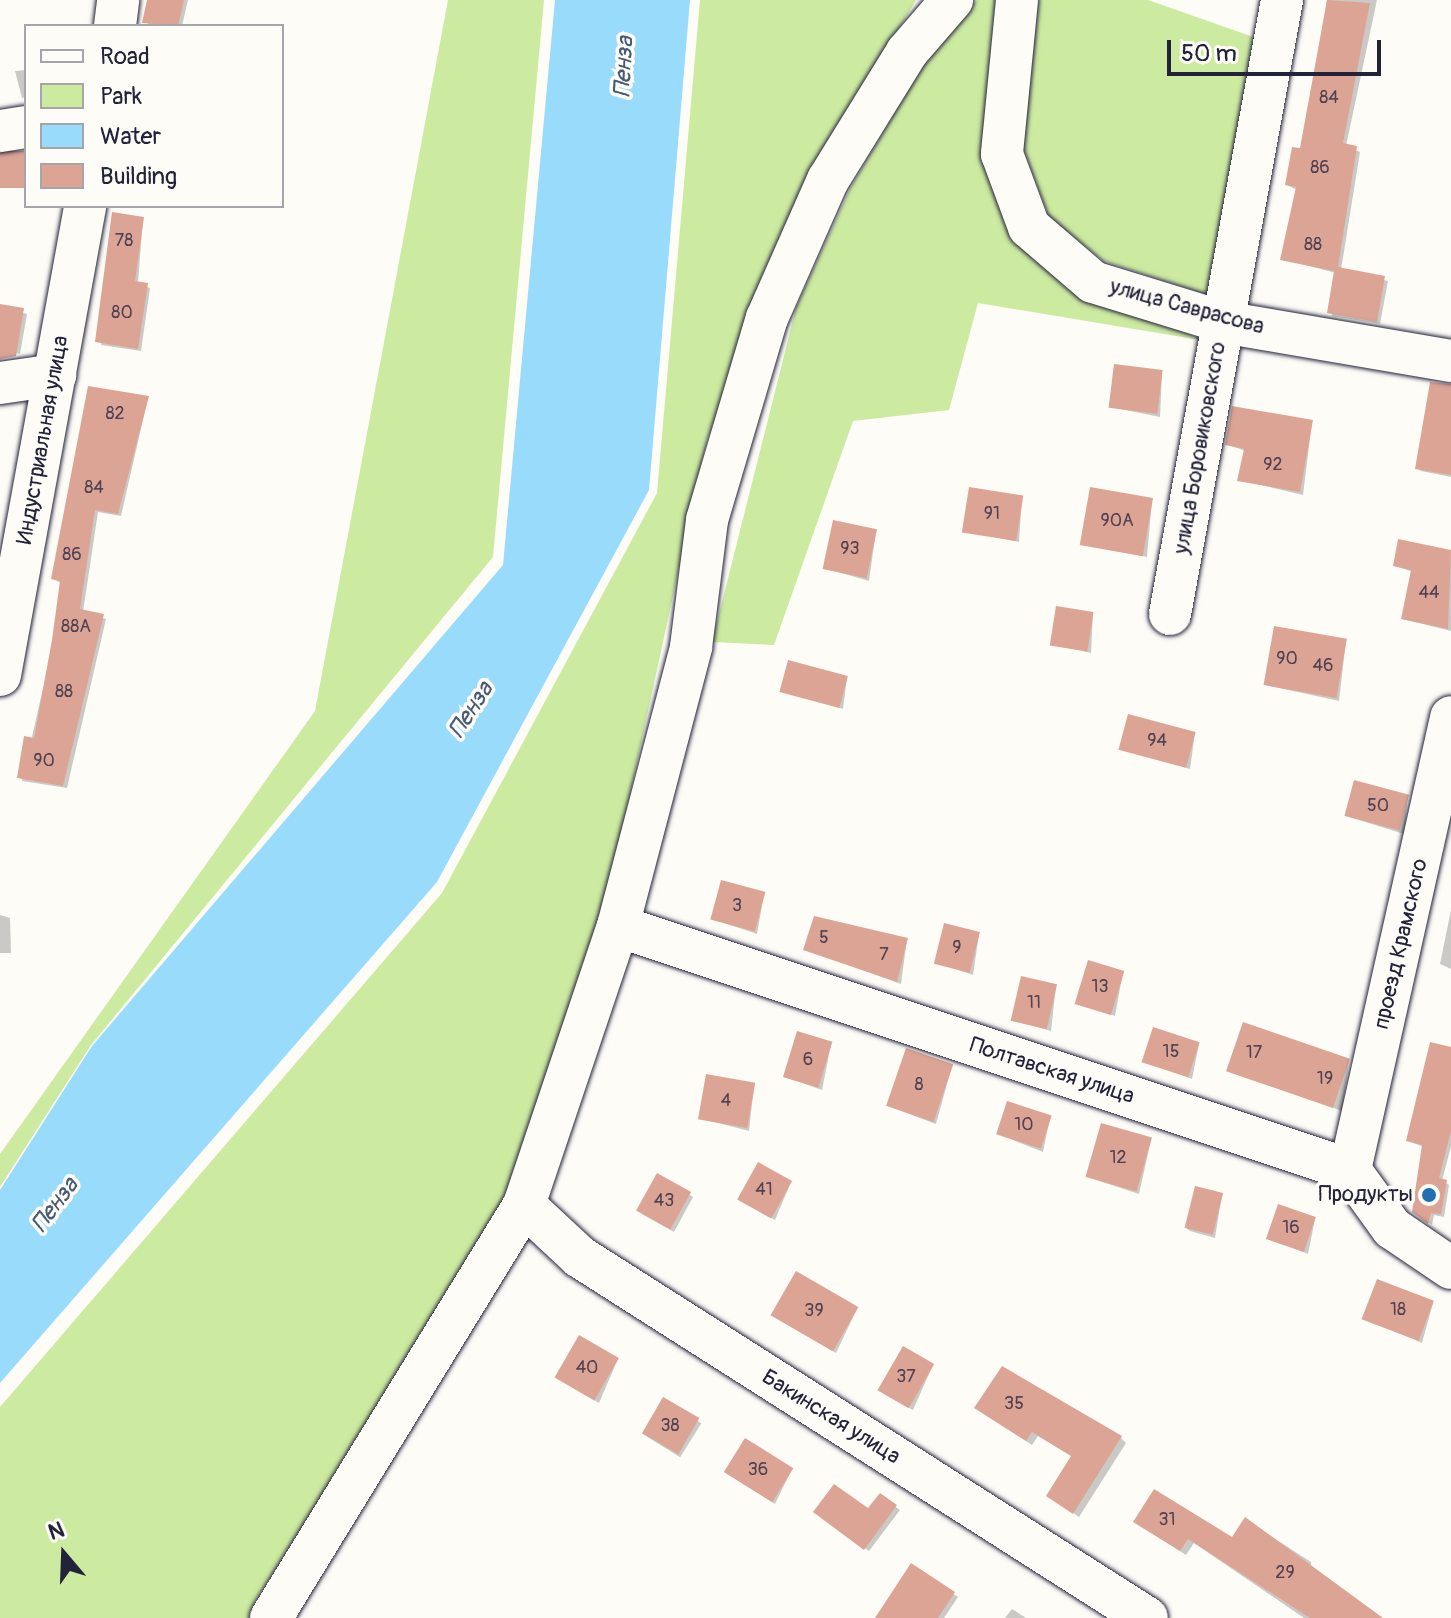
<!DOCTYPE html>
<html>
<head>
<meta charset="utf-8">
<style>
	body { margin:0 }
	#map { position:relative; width:1451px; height:1618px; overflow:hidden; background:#fdfcf7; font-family:Pangolin,sans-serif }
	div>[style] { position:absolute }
	.green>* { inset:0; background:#cdeaa1 }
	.water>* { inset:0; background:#99dbfb }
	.shadow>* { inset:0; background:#0003; transform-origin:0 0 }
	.building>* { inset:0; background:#dca495; transform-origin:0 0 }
	.roads { filter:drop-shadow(0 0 2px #22223b) drop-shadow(0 0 2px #22223b) }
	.minor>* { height:42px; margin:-21px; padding:0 21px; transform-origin:21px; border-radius:21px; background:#fdfcf7 }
	.dots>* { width:22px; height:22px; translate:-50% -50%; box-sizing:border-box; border:4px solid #fdfcf7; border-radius:50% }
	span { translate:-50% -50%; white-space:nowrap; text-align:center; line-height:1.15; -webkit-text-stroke:7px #fdfcf7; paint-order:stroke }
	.number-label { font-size:18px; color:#504252 }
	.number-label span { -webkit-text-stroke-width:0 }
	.street-label { font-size:22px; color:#22223b }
	.poi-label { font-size:22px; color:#22223b }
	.right { translate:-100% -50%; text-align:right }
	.water-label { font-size:24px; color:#465a75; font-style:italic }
	.legend { position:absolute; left:24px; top:24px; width:260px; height:184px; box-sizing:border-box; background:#fdfcf7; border:2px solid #a5a5ac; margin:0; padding:10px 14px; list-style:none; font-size:24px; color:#22223b }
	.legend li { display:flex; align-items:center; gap:16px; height:40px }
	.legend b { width:40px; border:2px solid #a5a5ac }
	.north { position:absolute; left:24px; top:1514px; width:80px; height:80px; -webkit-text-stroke:6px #fdfcf7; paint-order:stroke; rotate:341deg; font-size:22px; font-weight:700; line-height:32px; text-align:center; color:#22223b }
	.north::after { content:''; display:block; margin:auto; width:28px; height:36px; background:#22223b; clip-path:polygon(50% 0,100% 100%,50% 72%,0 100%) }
	.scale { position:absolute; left:1167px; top:40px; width:214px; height:36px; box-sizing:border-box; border:4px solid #22223b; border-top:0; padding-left:10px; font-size:24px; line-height:28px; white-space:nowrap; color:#22223b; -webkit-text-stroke:6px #fdfcf7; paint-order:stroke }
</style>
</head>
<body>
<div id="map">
	<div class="green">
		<i style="clip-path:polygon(448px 0,544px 0,493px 557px,91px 1045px,0 1187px,0 1154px,315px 711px)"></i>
		<i style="clip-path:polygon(700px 0,916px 0,812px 174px,707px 439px,593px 965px,486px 1244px,255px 1601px,254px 1618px,0 1618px,0 1407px,442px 893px,657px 493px)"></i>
		<i style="clip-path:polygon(977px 0,1002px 0,981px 151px,1005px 224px,1085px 291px,1206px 341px,978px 303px,949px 410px,853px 421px,774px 645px,712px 642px,796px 308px,850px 189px,919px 70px)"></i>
		<i style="clip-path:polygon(1039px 0,1148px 0,1259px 39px,1214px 297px,1104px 261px,1049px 217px,1022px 145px)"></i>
	</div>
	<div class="water">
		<i style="clip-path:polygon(555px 0,690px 0,649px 490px,437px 882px,0 1383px,0 1190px,92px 1046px,503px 565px)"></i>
	</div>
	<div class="shadow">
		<i style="clip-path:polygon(149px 0,188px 0,182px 26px,148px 26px)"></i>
		<i style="clip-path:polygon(1327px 0,1377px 0,1346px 146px,1360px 152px,1341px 270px,1388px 281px,1380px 324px,1332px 316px,1336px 273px,1282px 259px,1297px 190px,1287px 185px,1302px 151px)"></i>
		<i style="clip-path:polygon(26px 70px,26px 97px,22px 98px,15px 71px)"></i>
		<i style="clip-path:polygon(143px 219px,138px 283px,150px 288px,141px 351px,101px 345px)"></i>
		<i style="clip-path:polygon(0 306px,27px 314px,20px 354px,0 350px)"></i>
		<i style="clip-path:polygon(1162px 372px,1160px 417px,1110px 407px)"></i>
		<i style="clip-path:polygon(1451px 387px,1451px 477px,1421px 471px,1417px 468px)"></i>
		<i style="clip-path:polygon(148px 398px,121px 516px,98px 512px,83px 612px,106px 619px,67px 788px,22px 781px,54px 640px,61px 583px,53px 579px)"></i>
		<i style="clip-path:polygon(1312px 422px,1303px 495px,1240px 480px,1245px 451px,1227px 444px)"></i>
		<i style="clip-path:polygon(1022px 498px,1019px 542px,964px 531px)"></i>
		<i style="clip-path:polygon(1152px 500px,1147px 557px,1082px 544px)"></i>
		<i style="clip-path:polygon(876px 531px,869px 581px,824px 568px)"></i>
		<i style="clip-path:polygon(1400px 541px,1451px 552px,1451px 631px,1403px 619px,1413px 572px,1395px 566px)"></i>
		<i style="clip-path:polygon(1093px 614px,1091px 653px,1051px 644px)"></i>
		<i style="clip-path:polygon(1346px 641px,1339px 701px,1266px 685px)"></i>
		<i style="clip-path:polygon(847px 678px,843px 709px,782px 691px)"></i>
		<i style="clip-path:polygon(1195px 733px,1190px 769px,1121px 749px)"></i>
		<i style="clip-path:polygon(1408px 796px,1404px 834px,1346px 816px)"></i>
		<i style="clip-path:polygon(764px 894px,757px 934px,712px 919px)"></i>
		<i style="clip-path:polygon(1451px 910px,1451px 969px,1440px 964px)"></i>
		<i style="clip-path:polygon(0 915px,10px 918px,11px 953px,0 953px)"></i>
		<i style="clip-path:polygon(979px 934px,973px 975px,936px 963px)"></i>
		<i style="clip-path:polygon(907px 939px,901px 984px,805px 949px)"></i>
		<i style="clip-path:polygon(1123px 972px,1115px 1016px,1078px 1003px)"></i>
		<i style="clip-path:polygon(1056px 986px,1051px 1031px,1013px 1020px)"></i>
		<i style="clip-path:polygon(831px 1044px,822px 1090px,785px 1077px)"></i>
		<i style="clip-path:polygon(1199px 1044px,1192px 1079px,1144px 1061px)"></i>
		<i style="clip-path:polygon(1451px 1049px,1451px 1146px,1442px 1181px,1449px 1185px,1444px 1217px,1434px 1215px,1432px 1225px,1418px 1215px,1424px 1147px,1408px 1141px)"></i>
		<i style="clip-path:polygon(1349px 1061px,1342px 1111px,1229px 1070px)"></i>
		<i style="clip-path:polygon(952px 1066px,936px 1124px,888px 1106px)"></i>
		<i style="clip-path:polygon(754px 1085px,749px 1131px,699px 1118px)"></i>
		<i style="clip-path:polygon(1050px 1118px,1043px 1152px,998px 1134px)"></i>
		<i style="clip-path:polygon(1151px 1140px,1139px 1194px,1087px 1177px)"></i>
		<i style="clip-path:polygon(658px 1176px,693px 1197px,674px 1232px,642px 1214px)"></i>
		<i style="clip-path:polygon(791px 1182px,775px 1220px,739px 1199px)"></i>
		<i style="clip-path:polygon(1222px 1194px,1215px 1238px,1190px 1231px,1186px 1228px)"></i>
		<i style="clip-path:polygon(1315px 1219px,1308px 1254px,1269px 1238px)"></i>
		<i style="clip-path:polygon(1433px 1303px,1422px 1343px,1364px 1318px)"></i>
		<i style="clip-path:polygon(857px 1309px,836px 1353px,776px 1318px)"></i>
		<i style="clip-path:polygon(618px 1359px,599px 1403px,557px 1378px)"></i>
		<i style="clip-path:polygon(933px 1365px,913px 1410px,884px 1394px)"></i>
		<i style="left:664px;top:1400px;width:44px;height:40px;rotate:32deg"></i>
		<i style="clip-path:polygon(977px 1408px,1121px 1438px,1126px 1443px,1079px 1517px,1048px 1496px,1073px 1457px,1038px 1436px,1032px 1445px)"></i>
		<i style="clip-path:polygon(792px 1469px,775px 1504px,729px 1475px)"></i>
		<i style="clip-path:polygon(880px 1496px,900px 1510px,869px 1551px,819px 1515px,869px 1511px)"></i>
		<i style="clip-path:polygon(1246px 1520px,1311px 1562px,1312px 1573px,1372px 1618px,1304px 1618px,1194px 1543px,1186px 1555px,1135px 1522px,1233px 1540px)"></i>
		<i style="clip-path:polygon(911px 1566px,958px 1597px,944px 1618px,889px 1618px)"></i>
		<i style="clip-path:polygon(1012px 1609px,1026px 1618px,1005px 1618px)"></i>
	</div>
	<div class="building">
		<i style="clip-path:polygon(147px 0,184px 0,178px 26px,142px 23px)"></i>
		<i style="clip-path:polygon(1327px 0,1370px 3px,1343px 143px,1357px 146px,1338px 267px,1385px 276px,1377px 322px,1327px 313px,1334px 271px,1280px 260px,1296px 187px,1285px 185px,1292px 147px,1300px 148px)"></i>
		<i style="left:26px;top:151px;width:37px;height:26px;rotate:90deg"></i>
		<i style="clip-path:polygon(112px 212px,144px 217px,135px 281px,148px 283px,138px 349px,95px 342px)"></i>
		<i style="clip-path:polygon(0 304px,24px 308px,16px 356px,0 359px)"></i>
		<i style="left:1114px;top:364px;width:49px;height:44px;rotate:7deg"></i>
		<i style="clip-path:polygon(1430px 382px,1451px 384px,1451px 475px,1415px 469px)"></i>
		<i style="clip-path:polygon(88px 386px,149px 396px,118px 514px,95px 510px,80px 609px,104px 614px,63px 786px,17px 778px,24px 736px,34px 738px,52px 640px,60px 581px,51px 579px)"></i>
		<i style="clip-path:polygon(1232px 406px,1313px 420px,1300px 492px,1237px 481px,1244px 449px,1225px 445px)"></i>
		<i style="left:969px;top:487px;width:55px;height:46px;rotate:9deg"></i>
		<i style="left:1090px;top:487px;width:64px;height:59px;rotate:10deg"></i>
		<i style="left:833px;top:520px;width:45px;height:50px;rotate:12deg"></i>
		<i style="clip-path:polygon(1398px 539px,1451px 550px,1448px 629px,1401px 619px,1411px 570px,1393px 566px)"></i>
		<i style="left:1056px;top:606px;width:38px;height:40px;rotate:9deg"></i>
		<i style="left:1274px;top:626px;width:74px;height:60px;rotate:10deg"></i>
		<i style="left:788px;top:660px;width:62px;height:33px;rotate:15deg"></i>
		<i style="left:1128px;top:714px;width:70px;height:37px;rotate:15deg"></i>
		<i style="left:1354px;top:780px;width:57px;height:37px;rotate:15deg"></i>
		<i style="left:721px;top:880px;width:46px;height:41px;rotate:15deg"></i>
		<i style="clip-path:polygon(814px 916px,908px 938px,897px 982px,803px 950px)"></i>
		<i style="left:944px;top:923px;width:37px;height:42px;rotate:14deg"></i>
		<i style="left:1088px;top:960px;width:38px;height:46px;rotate:17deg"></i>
		<i style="left:1021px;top:976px;width:37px;height:46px;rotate:13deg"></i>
		<i style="left:1243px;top:1022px;width:113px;height:52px;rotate:19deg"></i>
		<i style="left:1153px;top:1027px;width:49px;height:37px;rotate:18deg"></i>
		<i style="left:797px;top:1031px;width:37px;height:48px;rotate:17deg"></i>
		<i style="clip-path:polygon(1430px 1042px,1451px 1047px,1451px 1131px,1439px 1178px,1447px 1180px,1441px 1214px,1431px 1213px,1428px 1224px,1412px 1212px,1422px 1145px,1406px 1141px)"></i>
		<i style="left:906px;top:1048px;width:50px;height:61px;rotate:19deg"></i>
		<i style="left:706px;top:1074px;width:50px;height:46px;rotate:10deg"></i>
		<i style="left:1007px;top:1101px;width:47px;height:35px;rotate:18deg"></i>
		<i style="left:1101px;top:1123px;width:53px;height:56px;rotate:16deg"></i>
		<i style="left:758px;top:1162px;width:39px;height:43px;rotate:29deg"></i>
		<i style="left:657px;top:1173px;width:39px;height:43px;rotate:29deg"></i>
		<i style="left:1195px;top:1186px;width:29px;height:43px;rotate:14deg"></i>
		<i style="left:1278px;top:1204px;width:40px;height:37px;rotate:19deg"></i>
		<i style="left:796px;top:1271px;width:72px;height:51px;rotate:30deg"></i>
		<i style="left:1377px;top:1279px;width:61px;height:43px;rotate:21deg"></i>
		<i style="left:579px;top:1335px;width:46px;height:49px;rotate:30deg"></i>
		<i style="left:903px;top:1346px;width:36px;height:51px;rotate:30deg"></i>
		<i style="clip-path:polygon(1002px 1366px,1122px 1436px,1073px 1514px,1046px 1496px,1071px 1456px,1032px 1432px,1026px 1441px,974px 1408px)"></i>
		<i style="left:663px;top:1397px;width:42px;height:42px;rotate:30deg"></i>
		<i style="left:745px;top:1438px;width:57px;height:40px;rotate:32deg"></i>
		<i style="clip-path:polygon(834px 1484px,868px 1508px,880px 1493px,897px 1505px,864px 1550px,813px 1512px)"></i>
		<i style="clip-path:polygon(1154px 1489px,1232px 1537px,1245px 1517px,1383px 1618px,1310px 1618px,1188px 1539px,1180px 1551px,1133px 1522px)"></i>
		<i style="clip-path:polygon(911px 1563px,955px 1592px,938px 1618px,875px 1618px)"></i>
	</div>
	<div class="roads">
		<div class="minor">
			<i style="left:1017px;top:0;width:155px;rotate:95.6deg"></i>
			<i style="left:1002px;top:154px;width:78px;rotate:69.7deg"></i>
			<i style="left:1029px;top:227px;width:84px;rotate:40.7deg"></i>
			<i style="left:1093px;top:282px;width:136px;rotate:17.1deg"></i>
			<i style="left:1223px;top:322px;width:231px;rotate:9.7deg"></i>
			<i style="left:115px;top:26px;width:26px;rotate:-83deg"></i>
			<i style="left:0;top:131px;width:26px;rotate:-9deg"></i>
			<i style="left:0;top:383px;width:56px;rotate:-8.3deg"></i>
			<i style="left:1170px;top:614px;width:624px;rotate:-79.66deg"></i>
			<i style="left:0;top:675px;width:477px;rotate:-79.7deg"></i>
			<i style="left:618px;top:926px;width:772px;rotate:18.43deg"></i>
			<i style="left:1350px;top:1170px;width:72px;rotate:54.1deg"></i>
			<i style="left:1392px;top:1228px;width:71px;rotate:34.1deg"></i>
			<i style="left:1350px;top:1170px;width:464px;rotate:-77.4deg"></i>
			<i style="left:524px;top:1205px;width:76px;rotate:42.9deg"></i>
			<i style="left:580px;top:1257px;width:672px;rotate:32.48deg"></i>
			<i style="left:271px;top:1618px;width:484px;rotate:-58.5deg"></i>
			<i style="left:524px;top:1205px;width:294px;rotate:-71.4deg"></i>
			<i style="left:618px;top:926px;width:288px;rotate:-75.3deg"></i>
			<i style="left:691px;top:647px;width:128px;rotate:-82.8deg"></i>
			<i style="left:707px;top:520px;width:211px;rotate:-73.5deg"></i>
			<i style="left:767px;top:318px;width:151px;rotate:-66.2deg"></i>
			<i style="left:828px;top:180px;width:150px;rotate:-58.3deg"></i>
			<i style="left:907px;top:52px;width:69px;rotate:-49.1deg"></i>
		</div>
	</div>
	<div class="dots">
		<i style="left:1429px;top:1195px;background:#1f6fb2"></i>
	</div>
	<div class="number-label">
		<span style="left:1329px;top:98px">84</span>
		<span style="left:1320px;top:168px">86</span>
		<span style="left:124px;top:241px">78</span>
		<span style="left:1313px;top:245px">88</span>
		<span style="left:122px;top:313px">80</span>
		<span style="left:115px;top:414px">82</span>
		<span style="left:1273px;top:465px">92</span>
		<span style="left:94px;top:488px">84</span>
		<span style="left:992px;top:514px">91</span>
		<span style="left:1117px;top:521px">90А</span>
		<span style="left:850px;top:549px">93</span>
		<span style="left:72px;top:555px">86</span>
		<span style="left:1429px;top:593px">44</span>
		<span style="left:76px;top:627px">88А</span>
		<span style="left:1287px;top:659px">90</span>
		<span style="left:1323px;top:666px">46</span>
		<span style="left:64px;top:692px">88</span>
		<span style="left:1157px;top:741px">94</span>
		<span style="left:44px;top:761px">90</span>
		<span style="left:1378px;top:806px">50</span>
		<span style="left:737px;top:906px">3</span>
		<span style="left:824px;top:938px">5</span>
		<span style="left:957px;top:948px">9</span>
		<span style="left:884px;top:955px">7</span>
		<span style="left:1100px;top:987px">13</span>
		<span style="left:1034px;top:1003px">11</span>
		<span style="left:1171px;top:1052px">15</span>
		<span style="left:1254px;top:1053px">17</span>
		<span style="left:808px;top:1060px">6</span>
		<span style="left:1325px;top:1079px">19</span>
		<span style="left:919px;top:1085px">8</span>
		<span style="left:726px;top:1101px">4</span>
		<span style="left:1024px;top:1125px">10</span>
		<span style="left:1118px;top:1158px">12</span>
		<span style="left:764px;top:1190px">41</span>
		<span style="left:664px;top:1201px">43</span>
		<span style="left:1291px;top:1228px">16</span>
		<span style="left:1398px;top:1310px">18</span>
		<span style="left:814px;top:1311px">39</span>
		<span style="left:587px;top:1368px">40</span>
		<span style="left:906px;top:1377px">37</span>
		<span style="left:1014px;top:1404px">35</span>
		<span style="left:670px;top:1426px">38</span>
		<span style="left:758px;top:1470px">36</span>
		<span style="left:1167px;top:1520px">31</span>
		<span style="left:1285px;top:1573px">29</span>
	</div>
	<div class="street-label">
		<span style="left:1187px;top:307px;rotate:15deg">улица Саврасова</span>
		<span style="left:43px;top:440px;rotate:-80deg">Индустриальная улица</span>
		<span style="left:1200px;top:448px;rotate:-80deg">улица Боровиковского</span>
		<span style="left:1401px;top:944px;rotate:-77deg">проезд Крамского</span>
		<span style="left:1052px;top:1071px;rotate:18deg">Полтавская улица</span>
		<span style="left:831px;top:1417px;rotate:32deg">Бакинская улица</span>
	</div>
	<div class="poi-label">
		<span class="right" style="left:1413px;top:1195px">Продукты</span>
	</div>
	<div class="water-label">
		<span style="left:624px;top:67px;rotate:-87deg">Пенза</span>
		<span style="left:471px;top:710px;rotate:-57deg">Пенза</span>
		<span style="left:55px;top:1205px;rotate:-53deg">Пенза</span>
	</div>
	<ul class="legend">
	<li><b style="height:10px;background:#fdfcf7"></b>Road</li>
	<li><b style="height:22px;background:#cdeaa1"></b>Park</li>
	<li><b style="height:22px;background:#99dbfb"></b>Water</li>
	<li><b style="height:22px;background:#dca495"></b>Building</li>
	</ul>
	<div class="north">N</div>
	<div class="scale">50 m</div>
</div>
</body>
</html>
